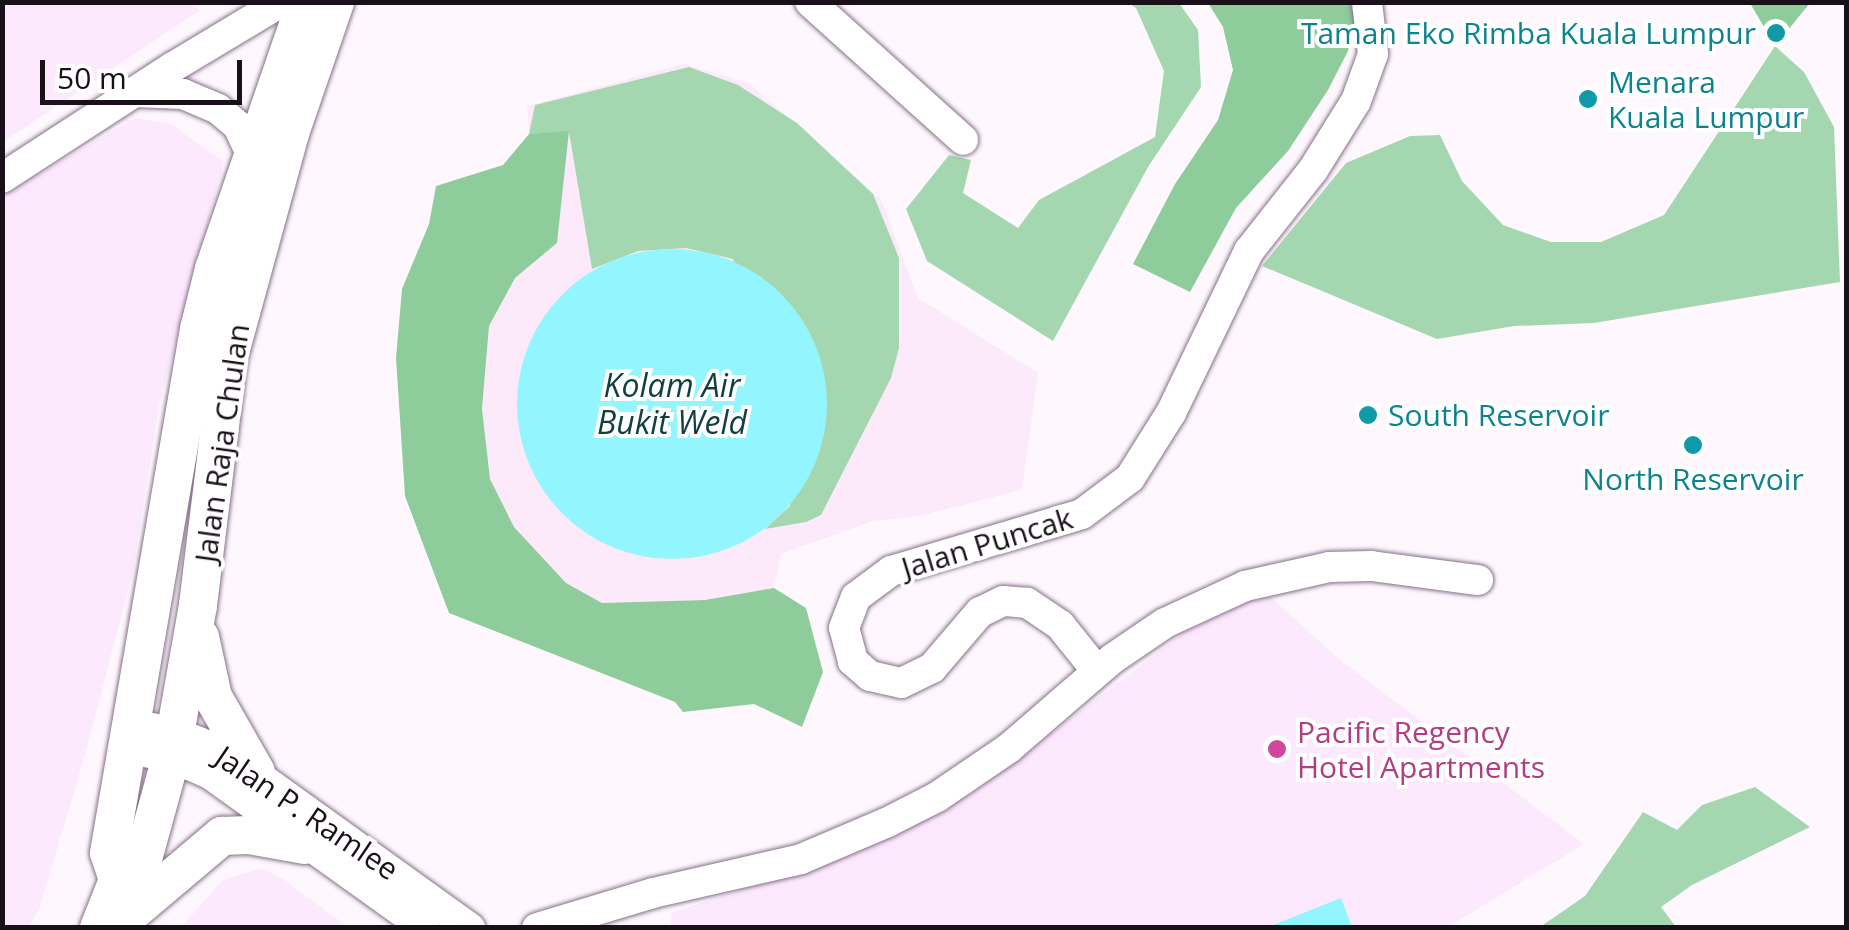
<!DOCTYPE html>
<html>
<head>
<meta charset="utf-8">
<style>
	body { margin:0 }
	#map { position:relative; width:1849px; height:930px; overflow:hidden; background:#fef8fe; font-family:"Open Sans",sans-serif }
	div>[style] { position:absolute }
	.built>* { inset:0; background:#fce9fe }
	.industrial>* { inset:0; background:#fceafb }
	.green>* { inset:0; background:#a4d7af }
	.forest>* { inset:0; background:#8ecc9c }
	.water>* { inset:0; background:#93f5fd }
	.round { border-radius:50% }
	.roads { filter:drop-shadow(0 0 2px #87708a) drop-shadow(0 0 2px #87708a) }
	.minor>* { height:30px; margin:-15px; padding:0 15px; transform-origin:15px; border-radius:15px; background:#fff }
	.major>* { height:38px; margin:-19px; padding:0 19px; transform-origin:19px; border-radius:19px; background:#fff }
	.dots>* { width:28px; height:28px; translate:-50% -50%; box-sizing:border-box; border:5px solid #fff; border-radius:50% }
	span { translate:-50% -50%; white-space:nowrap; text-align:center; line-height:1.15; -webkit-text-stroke:8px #fff; paint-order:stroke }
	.culture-label { font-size:30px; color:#0d838f }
	.right { translate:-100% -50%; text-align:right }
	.left { translate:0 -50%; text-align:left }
	.street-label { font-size:30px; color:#19101a }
	.hotel-label { font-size:30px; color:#b23c85 }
	.water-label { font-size:32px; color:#114043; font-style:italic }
	.frame { position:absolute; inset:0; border:5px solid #19101a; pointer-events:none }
	.scale { position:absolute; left:40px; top:60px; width:202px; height:45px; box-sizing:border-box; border:5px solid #19101a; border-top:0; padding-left:12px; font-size:30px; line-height:35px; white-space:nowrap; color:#19101a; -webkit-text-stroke:8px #fff; paint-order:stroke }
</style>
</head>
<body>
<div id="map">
	<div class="built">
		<i style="clip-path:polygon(193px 2px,199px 11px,3px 142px,3px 3px)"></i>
		<i style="clip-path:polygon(135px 118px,171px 124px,224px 162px,159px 406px,133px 571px,85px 755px,39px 910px,28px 928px,2px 927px,2px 196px)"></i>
		<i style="clip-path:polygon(1266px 593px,1340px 660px,1584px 844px,1448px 927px,671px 928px,671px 913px,836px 858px,971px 794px,1189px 629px)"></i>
		<i style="clip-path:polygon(262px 868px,283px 879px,348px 927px,181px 927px,223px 880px)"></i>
	</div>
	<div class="industrial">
		<i style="clip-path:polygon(684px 64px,749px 83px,881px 200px,918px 298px,1038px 373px,1022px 490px,919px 516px,873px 521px,781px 554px,774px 588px,705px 600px,602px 603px,566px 583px,514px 527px,490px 479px,482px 409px,489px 326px,515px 278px,557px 243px,568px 131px,529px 134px,527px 106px)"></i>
	</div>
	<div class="green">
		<i style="clip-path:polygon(1129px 3px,1179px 3px,1198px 30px,1201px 87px,1148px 167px,1053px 341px,927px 261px,906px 209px,949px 155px,971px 160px,963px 193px,1018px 228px,1039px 200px,1155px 137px,1164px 71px,1136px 8px)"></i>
		<i style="clip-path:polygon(1775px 46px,1804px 72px,1834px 127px,1840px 282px,1594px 323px,1514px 326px,1437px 339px,1262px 266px,1346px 163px,1410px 136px,1440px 135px,1462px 181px,1503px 225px,1551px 242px,1601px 242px,1664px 215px)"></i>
		<i style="clip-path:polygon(689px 67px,738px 85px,797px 123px,873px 194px,899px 258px,899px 348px,891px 378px,821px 515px,806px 522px,765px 529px,790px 506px,733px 259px,686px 248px,638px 251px,592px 269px,569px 132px,529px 134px,535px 105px)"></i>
		<i style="clip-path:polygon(1755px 787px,1810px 827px,1692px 885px,1661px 907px,1676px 927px,1540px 927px,1585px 896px,1643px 812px,1677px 830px,1702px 805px)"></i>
	</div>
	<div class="forest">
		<i style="clip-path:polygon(1208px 3px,1351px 3px,1355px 23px,1348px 51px,1328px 90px,1288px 151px,1236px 208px,1190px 292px,1133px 264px,1175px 184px,1218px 120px,1233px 70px,1223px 27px)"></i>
		<i style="clip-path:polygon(1750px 3px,1810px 3px,1775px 46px)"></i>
		<i style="clip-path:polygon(569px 131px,557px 243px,515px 278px,489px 326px,482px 409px,490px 479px,514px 527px,566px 583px,602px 603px,705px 600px,774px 588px,806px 608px,823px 672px,802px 727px,754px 704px,683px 712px,675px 702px,449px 613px,405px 496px,396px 358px,402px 289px,429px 224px,436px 186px,503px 165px,529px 134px)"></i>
	</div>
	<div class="water">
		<i class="round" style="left:517px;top:249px;width:310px;height:310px"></i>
		<i style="clip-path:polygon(1341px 898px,1352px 927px,1274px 927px,1273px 925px)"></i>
	</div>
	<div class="roads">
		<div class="minor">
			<i style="left:810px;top:2px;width:206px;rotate:42deg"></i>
			<i style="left:134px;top:92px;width:49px;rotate:2.3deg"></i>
			<i style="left:183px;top:94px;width:38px;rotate:23deg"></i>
			<i style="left:218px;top:109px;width:26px;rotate:40deg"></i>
			<i style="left:238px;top:126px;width:35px;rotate:65deg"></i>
			<i style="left:2px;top:178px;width:204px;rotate:-33deg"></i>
			<i style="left:173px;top:67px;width:126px;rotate:-31deg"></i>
			<i style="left:1097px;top:671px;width:59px;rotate:-128.8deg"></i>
			<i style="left:1060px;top:625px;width:40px;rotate:-146deg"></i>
			<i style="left:1027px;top:603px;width:24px;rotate:-175deg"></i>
			<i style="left:1003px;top:601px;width:25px;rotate:154deg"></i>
			<i style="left:980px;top:612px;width:74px;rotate:130.6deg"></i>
			<i style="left:932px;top:668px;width:34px;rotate:154deg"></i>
			<i style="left:901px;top:683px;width:32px;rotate:-167deg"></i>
			<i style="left:870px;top:676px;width:23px;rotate:-139deg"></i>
			<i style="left:853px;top:661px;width:34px;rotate:-105deg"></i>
			<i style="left:844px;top:628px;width:33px;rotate:-69deg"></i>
			<i style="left:856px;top:597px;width:44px;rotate:-36.6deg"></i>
			<i style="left:891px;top:571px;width:199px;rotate:-16.6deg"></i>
			<i style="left:1082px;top:514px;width:60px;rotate:-36.9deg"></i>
			<i style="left:1130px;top:478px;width:77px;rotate:-57.8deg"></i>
			<i style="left:1171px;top:413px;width:180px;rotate:-64.3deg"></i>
			<i style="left:1249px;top:251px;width:103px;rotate:-51.7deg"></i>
			<i style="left:1313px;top:170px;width:81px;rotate:-58.1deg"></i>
			<i style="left:1356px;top:101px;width:50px;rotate:-70.1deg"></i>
			<i style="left:1373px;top:54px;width:52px;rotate:-96.6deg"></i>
			<i style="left:132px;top:724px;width:45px;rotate:11.6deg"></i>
			<i style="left:176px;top:733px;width:53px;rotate:21.2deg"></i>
			<i style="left:225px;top:752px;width:302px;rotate:35.7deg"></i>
			<i style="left:129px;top:749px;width:43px;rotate:10.8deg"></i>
			<i style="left:171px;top:757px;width:43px;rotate:23.6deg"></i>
			<i style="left:210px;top:774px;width:264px;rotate:35.6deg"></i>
			<i style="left:537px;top:928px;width:121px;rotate:-16.8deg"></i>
			<i style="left:653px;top:893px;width:152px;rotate:-12.9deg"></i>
			<i style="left:801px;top:859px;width:92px;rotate:-23deg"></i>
			<i style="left:886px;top:823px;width:57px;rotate:-27deg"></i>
			<i style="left:937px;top:797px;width:87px;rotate:-34.2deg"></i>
			<i style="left:1009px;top:748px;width:136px;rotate:-40.8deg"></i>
			<i style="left:1112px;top:659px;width:64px;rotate:-34.2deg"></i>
			<i style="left:1165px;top:623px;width:88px;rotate:-24.8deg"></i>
			<i style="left:1245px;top:586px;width:86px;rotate:-12.7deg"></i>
			<i style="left:1329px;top:567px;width:42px;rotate:-1.4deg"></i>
			<i style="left:1371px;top:566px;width:108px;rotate:7.5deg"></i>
		</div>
		<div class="major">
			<i style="left:200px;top:637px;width:61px;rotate:77.8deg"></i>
			<i style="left:213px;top:697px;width:86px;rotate:60.2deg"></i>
			<i style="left:118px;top:880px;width:28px;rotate:-108deg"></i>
			<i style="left:109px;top:853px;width:532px;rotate:-80.25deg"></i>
			<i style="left:199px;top:329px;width:62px;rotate:-76deg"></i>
			<i style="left:214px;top:269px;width:282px;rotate:-71deg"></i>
			<i style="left:99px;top:928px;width:52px;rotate:-68.4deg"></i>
			<i style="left:118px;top:880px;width:33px;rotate:-40deg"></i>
			<i style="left:143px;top:859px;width:106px;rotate:-74.6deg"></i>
			<i style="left:171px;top:757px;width:154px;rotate:-79.9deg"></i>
			<i style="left:198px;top:605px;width:247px;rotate:-83deg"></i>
			<i style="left:228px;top:360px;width:235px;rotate:-74.7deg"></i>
			<i style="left:290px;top:133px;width:139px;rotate:-71deg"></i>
			<i style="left:113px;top:928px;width:143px;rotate:-40.2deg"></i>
			<i style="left:222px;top:836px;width:27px;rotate:-2deg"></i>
			<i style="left:249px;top:835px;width:57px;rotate:10.1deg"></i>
		</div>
	</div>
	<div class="dots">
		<i style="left:1776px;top:33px;background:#0f9aa8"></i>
		<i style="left:1588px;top:99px;background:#0f9aa8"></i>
		<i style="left:1368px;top:415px;background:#0f9aa8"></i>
		<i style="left:1693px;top:445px;background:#0f9aa8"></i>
		<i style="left:1277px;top:749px;background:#d1479c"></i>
	</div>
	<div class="culture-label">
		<span class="right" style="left:1756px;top:33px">Taman Eko Rimba Kuala Lumpur</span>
		<span class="left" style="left:1608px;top:99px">Menara<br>Kuala Lumpur</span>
		<span class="left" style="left:1388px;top:415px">South Reservoir</span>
		<span style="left:1693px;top:479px">North Reservoir</span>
	</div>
	<div class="street-label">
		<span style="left:222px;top:443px;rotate:-82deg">Jalan Raja Chulan</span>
		<span style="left:987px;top:543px;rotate:-17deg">Jalan Puncak</span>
		<span style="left:307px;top:813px;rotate:34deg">Jalan P. Ramlee</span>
	</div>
	<div class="hotel-label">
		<span class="left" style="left:1297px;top:749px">Pacific Regency<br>Hotel Apartments</span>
	</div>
	<div class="water-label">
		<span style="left:672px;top:404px">Kolam Air<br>Bukit Weld</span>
	</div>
	<div class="frame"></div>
	<div class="scale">50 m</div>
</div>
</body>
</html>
